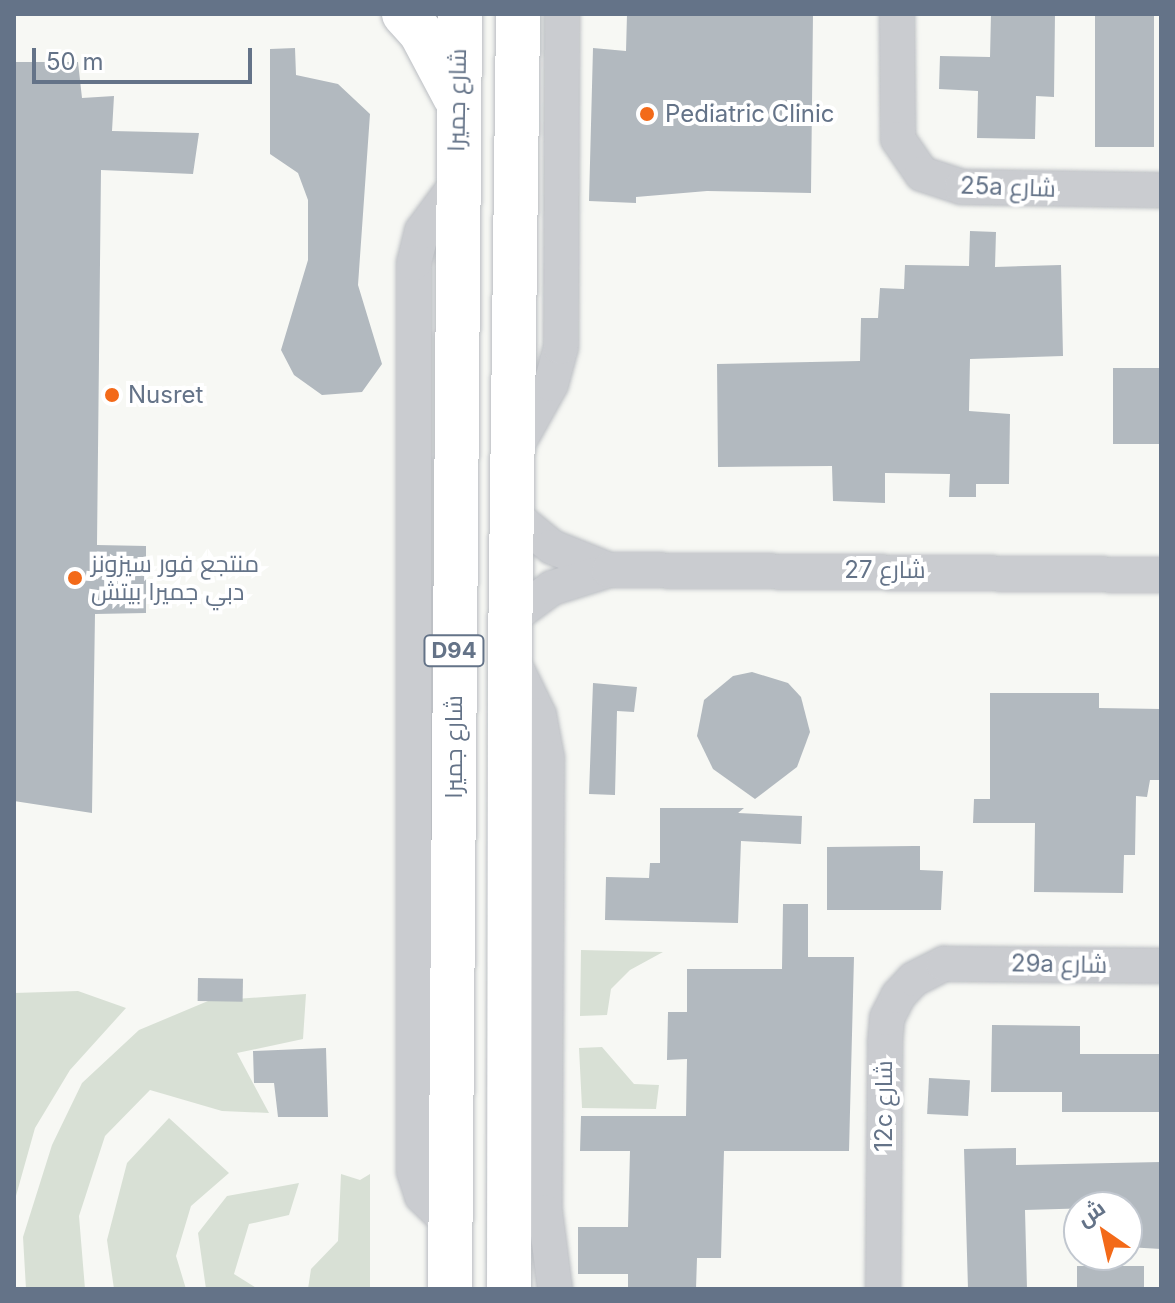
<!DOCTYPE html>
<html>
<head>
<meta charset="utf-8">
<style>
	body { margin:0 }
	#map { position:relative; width:1175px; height:1303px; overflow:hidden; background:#f7f8f4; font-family:Inter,Cairo,sans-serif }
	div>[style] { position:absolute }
	.green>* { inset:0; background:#d8e0d5 }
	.building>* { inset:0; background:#b2b9bf; transform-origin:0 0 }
	.roads { filter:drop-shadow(0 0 2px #babdc2) drop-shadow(0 0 2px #babdc2) }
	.minor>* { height:34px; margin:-17px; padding:0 17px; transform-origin:17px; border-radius:17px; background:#caccd0 }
	.major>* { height:44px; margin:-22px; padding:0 22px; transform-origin:22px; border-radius:22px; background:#fff }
	.dots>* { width:22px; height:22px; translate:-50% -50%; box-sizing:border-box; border:4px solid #fff; border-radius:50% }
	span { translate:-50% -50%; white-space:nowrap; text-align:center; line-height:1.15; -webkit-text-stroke:8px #fff; paint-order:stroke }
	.shield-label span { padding:2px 6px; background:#fff; border:2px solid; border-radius:6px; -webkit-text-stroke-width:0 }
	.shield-label { font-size:22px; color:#647388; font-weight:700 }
	.street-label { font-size:24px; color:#647388 }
	.poi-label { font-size:24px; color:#647388 }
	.left { translate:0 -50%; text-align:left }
	.frame { position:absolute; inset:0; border:16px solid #647388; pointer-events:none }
	.north { position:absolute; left:1063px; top:1191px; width:80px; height:80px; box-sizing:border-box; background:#fff; border:2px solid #c1c7cf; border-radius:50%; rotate:326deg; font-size:22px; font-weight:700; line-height:32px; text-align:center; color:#647388 }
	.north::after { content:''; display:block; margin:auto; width:28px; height:36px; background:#f36a19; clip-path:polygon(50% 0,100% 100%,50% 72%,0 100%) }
	.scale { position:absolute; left:32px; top:48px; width:220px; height:36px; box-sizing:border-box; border:4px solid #647388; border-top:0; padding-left:10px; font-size:24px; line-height:28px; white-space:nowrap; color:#647388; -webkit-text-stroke:6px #fff; paint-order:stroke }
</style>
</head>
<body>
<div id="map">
	<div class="green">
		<i style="clip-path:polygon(581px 950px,663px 952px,630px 970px,611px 989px,607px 1015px,580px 1016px)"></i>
		<i style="clip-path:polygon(78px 991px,126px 1008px,70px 1070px,35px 1128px,14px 1203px,14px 993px)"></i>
		<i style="clip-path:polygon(306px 994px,303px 1039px,237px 1053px,269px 1113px,222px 1111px,150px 1090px,105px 1136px,79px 1216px,85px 1289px,26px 1289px,23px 1237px,52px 1145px,82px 1083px,139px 1030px,208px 1001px)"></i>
		<i style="clip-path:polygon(602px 1047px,634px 1084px,659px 1085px,656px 1109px,582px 1108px,579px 1048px)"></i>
		<i style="clip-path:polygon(169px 1118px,229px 1173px,191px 1206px,176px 1256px,186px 1289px,114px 1289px,107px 1240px,127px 1163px)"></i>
		<i style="clip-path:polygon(341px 1174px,360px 1180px,370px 1174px,370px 1289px,308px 1289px,311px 1269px,338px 1241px)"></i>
		<i style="clip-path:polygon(299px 1183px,289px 1215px,249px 1224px,234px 1274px,258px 1289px,206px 1289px,198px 1233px,227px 1196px)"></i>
	</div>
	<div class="building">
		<i style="clip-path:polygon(627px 14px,813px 14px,811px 193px,707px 191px,636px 197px,636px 203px,589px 201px,593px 48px,626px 51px)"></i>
		<i style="clip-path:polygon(991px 14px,1055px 14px,1054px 97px,1036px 96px,1035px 139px,977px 138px,978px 91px,939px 89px,940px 56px,990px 57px)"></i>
		<i style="left:1095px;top:14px;width:59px;height:133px"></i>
		<i style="clip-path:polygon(295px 48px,296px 75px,338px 84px,370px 114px,358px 285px,382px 364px,362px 392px,322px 395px,294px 375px,281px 350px,308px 260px,308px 200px,298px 173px,270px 154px,270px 49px)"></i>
		<i style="clip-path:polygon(14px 62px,78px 62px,82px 98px,114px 96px,112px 131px,199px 133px,193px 174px,101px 170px,97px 545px,146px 546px,146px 613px,95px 614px,92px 813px,14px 801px)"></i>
		<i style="clip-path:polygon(970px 231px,996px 232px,995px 267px,1061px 265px,1063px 356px,970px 359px,969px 411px,1010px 414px,1009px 484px,976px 484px,976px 497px,949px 497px,950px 474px,885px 473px,885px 503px,833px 501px,832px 466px,718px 467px,717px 364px,860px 361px,861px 318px,878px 318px,880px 288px,904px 289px,905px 265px,969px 266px)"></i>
		<i style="left:1113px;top:368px;width:48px;height:76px"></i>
		<i style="clip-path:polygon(752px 672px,788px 683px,801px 697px,810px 732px,797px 767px,755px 799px,713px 769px,697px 736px,704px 700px,733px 676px)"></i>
		<i style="clip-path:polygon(593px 683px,637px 687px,634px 712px,617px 711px,615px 795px,589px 794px)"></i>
		<i style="clip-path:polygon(990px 693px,1099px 693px,1099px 708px,1161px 709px,1161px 780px,1150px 780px,1147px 797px,1136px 796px,1135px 855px,1124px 855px,1123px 893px,1034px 892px,1035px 823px,973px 823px,974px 799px,990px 799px)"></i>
		<i style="clip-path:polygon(660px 808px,744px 808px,738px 813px,802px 816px,801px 844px,741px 841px,738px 923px,605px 920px,606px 877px,649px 878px,650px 863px,660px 863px)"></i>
		<i style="clip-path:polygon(914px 846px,920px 846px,920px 870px,943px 871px,941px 910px,827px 910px,827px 847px)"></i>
		<i style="clip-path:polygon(783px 904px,808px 904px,808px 957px,854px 957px,849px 1151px,724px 1151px,721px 1258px,697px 1258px,696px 1289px,628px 1289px,628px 1274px,578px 1274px,578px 1227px,628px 1227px,630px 1151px,580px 1151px,581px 1116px,686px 1116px,687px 1059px,667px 1060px,668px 1012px,687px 1012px,687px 969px,782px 969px)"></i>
		<i style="left:198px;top:978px;width:45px;height:23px;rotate:1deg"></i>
		<i style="clip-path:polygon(992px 1025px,1080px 1026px,1080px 1054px,1161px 1054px,1161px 1112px,1062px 1112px,1062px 1092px,991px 1092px)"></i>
		<i style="clip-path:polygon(326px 1048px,328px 1117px,278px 1117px,274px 1083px,254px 1083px,253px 1051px)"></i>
		<i style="left:929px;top:1078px;width:41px;height:36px;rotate:3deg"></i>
		<i style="clip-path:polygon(1016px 1148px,1016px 1165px,1161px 1162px,1161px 1249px,1127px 1247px,1127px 1207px,1025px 1210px,1027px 1289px,968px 1289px,964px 1149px)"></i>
		<i style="left:1144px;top:1266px;width:23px;height:67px;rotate:90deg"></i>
	</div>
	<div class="roads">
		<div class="minor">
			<i style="left:897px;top:14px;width:125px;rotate:89.5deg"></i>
			<i style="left:898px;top:139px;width:42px;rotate:55.6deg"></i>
			<i style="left:922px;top:174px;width:42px;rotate:18deg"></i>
			<i style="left:962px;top:187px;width:199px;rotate:0.9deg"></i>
			<i style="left:515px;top:449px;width:74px;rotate:-61deg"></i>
			<i style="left:551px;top:384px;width:38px;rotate:-75deg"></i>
			<i style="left:561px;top:347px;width:333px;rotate:-89.8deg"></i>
			<i style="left:512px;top:514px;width:52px;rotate:39.5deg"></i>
			<i style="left:552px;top:547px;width:61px;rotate:22deg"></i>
			<i style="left:511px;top:618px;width:51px;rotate:-36.2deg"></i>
			<i style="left:552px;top:588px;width:60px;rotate:-17.5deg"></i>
			<i style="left:609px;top:570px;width:552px;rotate:0.52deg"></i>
			<i style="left:513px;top:661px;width:60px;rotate:64.3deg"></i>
			<i style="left:539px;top:715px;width:44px;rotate:79.5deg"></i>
			<i style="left:547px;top:758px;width:454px;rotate:90.3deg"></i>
			<i style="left:545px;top:1212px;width:78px;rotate:82.6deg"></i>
			<i style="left:452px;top:1225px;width:42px;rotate:-136deg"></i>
			<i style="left:422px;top:1196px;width:26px;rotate:-108deg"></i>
			<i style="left:414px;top:1171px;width:908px;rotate:-90deg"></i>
			<i style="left:414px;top:263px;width:33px;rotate:-76deg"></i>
			<i style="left:422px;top:231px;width:57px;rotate:-53.5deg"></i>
			<i style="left:883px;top:1289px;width:247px;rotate:-89.5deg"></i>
			<i style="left:885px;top:1042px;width:24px;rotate:-85deg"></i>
			<i style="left:887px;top:1018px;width:25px;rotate:-63deg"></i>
			<i style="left:898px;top:996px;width:23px;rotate:-47deg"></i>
			<i style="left:914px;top:979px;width:34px;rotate:-27deg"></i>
			<i style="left:944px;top:964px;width:217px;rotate:0.5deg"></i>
		</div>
		<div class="major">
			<i style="left:404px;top:14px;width:25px;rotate:48deg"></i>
			<i style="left:421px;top:33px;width:72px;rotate:62deg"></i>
			<i style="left:450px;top:1289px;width:1275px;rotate:-89.55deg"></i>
			<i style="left:509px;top:1289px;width:635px;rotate:-89.91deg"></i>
			<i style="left:510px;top:654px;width:640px;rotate:-89.28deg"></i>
		</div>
	</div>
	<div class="dots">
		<i style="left:647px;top:114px;background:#f36a19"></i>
		<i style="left:112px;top:395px;background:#f36a19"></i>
		<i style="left:75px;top:578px;background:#f36a19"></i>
	</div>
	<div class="shield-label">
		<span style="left:454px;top:651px">D94</span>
	</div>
	<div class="street-label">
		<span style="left:457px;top:100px;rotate:-89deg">شارع جميرا</span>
		<span style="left:1008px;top:187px;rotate:2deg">25a شارع</span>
		<span style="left:885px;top:570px">شارع 27</span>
		<span style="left:454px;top:747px;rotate:-90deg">شارع جميرا</span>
		<span style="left:1059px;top:964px;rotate:1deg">29a شارع</span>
		<span style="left:884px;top:1106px;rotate:-90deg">12c شارع</span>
	</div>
	<div class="poi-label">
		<span class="left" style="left:665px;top:114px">Pediatric Clinic</span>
		<span class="left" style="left:128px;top:395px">Nusret</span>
		<span class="left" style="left:91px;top:578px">منتجع فور سيزونز<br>دبي جميرا بيتش</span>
	</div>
	<div class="frame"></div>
	<div class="north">ش</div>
	<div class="scale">50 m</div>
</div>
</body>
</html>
